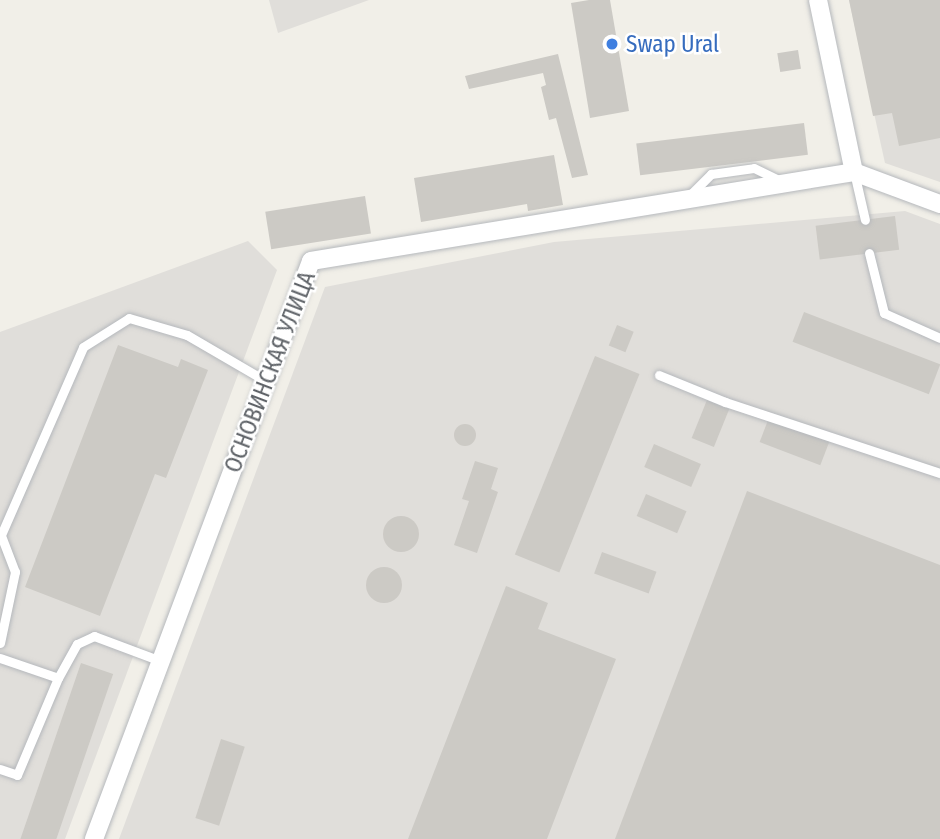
<!DOCTYPE html>
<html>
<head>
<meta charset="utf-8">
<style>
	body { margin:0 }
	#map { position:relative; width:940px; height:839px; overflow:hidden; background:#f1efe8; font-family:"Fira Sans Condensed",sans-serif }
	div>[style] { position:absolute }
	.industrial>* { inset:0; background:#e0deda }
	.building>* { inset:0; background:#cccac5; transform-origin:0 0 }
	.round { border-radius:50% }
	.roads { filter:drop-shadow(0 0 2px #b5b8bc) drop-shadow(0 0 2px #b5b8bc) }
	.service>* { height:9px; margin:-4.5px; padding:0 4.5px; transform-origin:4.5px; border-radius:4.5px; background:#fff }
	.minor>* { height:18px; margin:-9px; padding:0 9px; transform-origin:9px; border-radius:9px; background:#fff }
	.dots>* { width:19px; height:19px; translate:-50% -50%; box-sizing:border-box; border:4px solid #fff; border-radius:50% }
	span { translate:-50% -50%; white-space:nowrap; text-align:center; line-height:1.15; -webkit-text-stroke:5px #fff; paint-order:stroke }
	.shop-label { font-size:23px; color:#366cbe }
	.left { translate:0 -50%; text-align:left }
	.street-label { font-size:23px; color:#5f6368 }
</style>
</head>
<body>
<div id="map">
	<div class="industrial">
		<i style="clip-path:polygon(269px 0,369px 0,278px 33px)"></i>
		<i style="clip-path:polygon(849px 0,940px 0,940px 182px,885px 163px)"></i>
		<i style="clip-path:polygon(905px 211px,940px 224px,940px 839px,119px 839px,325px 287px,554px 242px)"></i>
		<i style="clip-path:polygon(248px 241px,277px 270px,65px 839px,0 839px,0 332px)"></i>
	</div>
	<div class="building">
		<i style="clip-path:polygon(589px 0,610px 0,629px 111px,590px 118px,571px 3px)"></i>
		<i style="clip-path:polygon(849px 0,940px 0,940px 138px,899px 146px,892px 113px,873px 116px)"></i>
		<i style="left:798px;top:50px;width:19px;height:21px;rotate:81deg"></i>
		<i style="clip-path:polygon(558px 54px,588px 175px,572px 178px,556px 118px,549px 120px,541px 87px,546px 85px,543px 73px,469px 89px,465px 76px)"></i>
		<i style="left:804px;top:123px;width:32px;height:169px;rotate:83deg"></i>
		<i style="clip-path:polygon(554px 155px,563px 205px,528px 211px,527px 204px,421px 222px,414px 178px)"></i>
		<i style="left:365px;top:196px;width:38px;height:101px;rotate:81deg"></i>
		<i style="left:895px;top:216px;width:34px;height:80px;rotate:83deg"></i>
		<i style="left:804px;top:312px;width:146px;height:32px;rotate:21deg"></i>
		<i style="left:617px;top:325px;width:18px;height:22px;rotate:22deg"></i>
		<i style="clip-path:polygon(118px 345px,178px 367px,181px 359px,208px 370px,166px 478px,155px 474px,100px 616px,25px 587px)"></i>
		<i style="left:595px;top:356px;width:48px;height:214px;rotate:22deg"></i>
		<i style="left:707px;top:400px;width:24px;height:41px;rotate:22deg"></i>
		<i style="left:770px;top:415px;width:65px;height:29px;rotate:21deg"></i>
		<i class="round" style="left:454px;top:424px;width:22px;height:22px"></i>
		<i style="left:654px;top:444px;width:51px;height:25px;rotate:23deg"></i>
		<i style="clip-path:polygon(475px 461px,498px 468px,491px 489px,498px 492px,477px 553px,454px 545px,469px 501px,462px 499px)"></i>
		<i style="clip-path:polygon(747px 491px,940px 565px,940px 839px,615px 839px)"></i>
		<i style="left:646px;top:494px;width:44px;height:24px;rotate:23deg"></i>
		<i class="round" style="left:383px;top:516px;width:36px;height:36px"></i>
		<i style="left:602px;top:552px;width:58px;height:23px;rotate:20deg"></i>
		<i class="round" style="left:366px;top:567px;width:36px;height:36px"></i>
		<i style="clip-path:polygon(506px 586px,548px 603px,538px 629px,616px 659px,547px 839px,408px 839px)"></i>
		<i style="left:81px;top:663px;width:34px;height:187px;rotate:19deg"></i>
		<i style="left:221px;top:739px;width:25px;height:83px;rotate:18deg"></i>
	</div>
	<div class="roads">
		<div class="service">
			<i style="left:854px;top:172px;width:49px;rotate:77.1deg"></i>
			<i style="left:688px;top:197px;width:33px;rotate:-45deg"></i>
			<i style="left:711px;top:174px;width:43px;rotate:-7.9deg"></i>
			<i style="left:754px;top:168px;width:32px;rotate:26deg"></i>
			<i style="left:869px;top:253px;width:62px;rotate:76deg"></i>
			<i style="left:884px;top:313px;width:61px;rotate:24.1deg"></i>
			<i style="left:659px;top:375px;width:71px;rotate:22.2deg"></i>
			<i style="left:725px;top:402px;width:226px;rotate:18.3deg"></i>
			<i style="left:0;top:643px;width:73px;rotate:-78.1deg"></i>
			<i style="left:15px;top:572px;width:40px;rotate:-111deg"></i>
			<i style="left:1px;top:535px;width:205px;rotate:-66.4deg"></i>
			<i style="left:83px;top:347px;width:54px;rotate:-32.2deg"></i>
			<i style="left:129px;top:318px;width:60px;rotate:16.3deg"></i>
			<i style="left:187px;top:335px;width:91px;rotate:30.2deg"></i>
			<i style="left:0;top:658px;width:61px;rotate:19deg"></i>
			<i style="left:58px;top:678px;width:39px;rotate:-61deg"></i>
			<i style="left:77px;top:644px;width:19px;rotate:-25deg"></i>
			<i style="left:94px;top:636px;width:72px;rotate:20.5deg"></i>
			<i style="left:0;top:769px;width:18px;rotate:19deg"></i>
			<i style="left:17px;top:775px;width:105px;rotate:-67.1deg"></i>
		</div>
		<div class="minor">
			<i style="left:818px;top:0;width:176px;rotate:78.2deg"></i>
			<i style="left:94px;top:839px;width:617px;rotate:-69.42deg"></i>
			<i style="left:311px;top:261px;width:550px;rotate:-9.31deg"></i>
			<i style="left:854px;top:172px;width:92px;rotate:20.4deg"></i>
		</div>
	</div>
	<div class="dots">
		<i style="left:612px;top:44px;background:#3f7fe0"></i>
	</div>
	<div class="shop-label">
		<span class="left" style="left:626px;top:44px">Swap Ural</span>
	</div>
	<div class="street-label">
		<span style="left:270px;top:372px;rotate:-69deg">ОСНОВИНСКАЯ УЛИЦА</span>
	</div>
</div>
</body>
</html>
